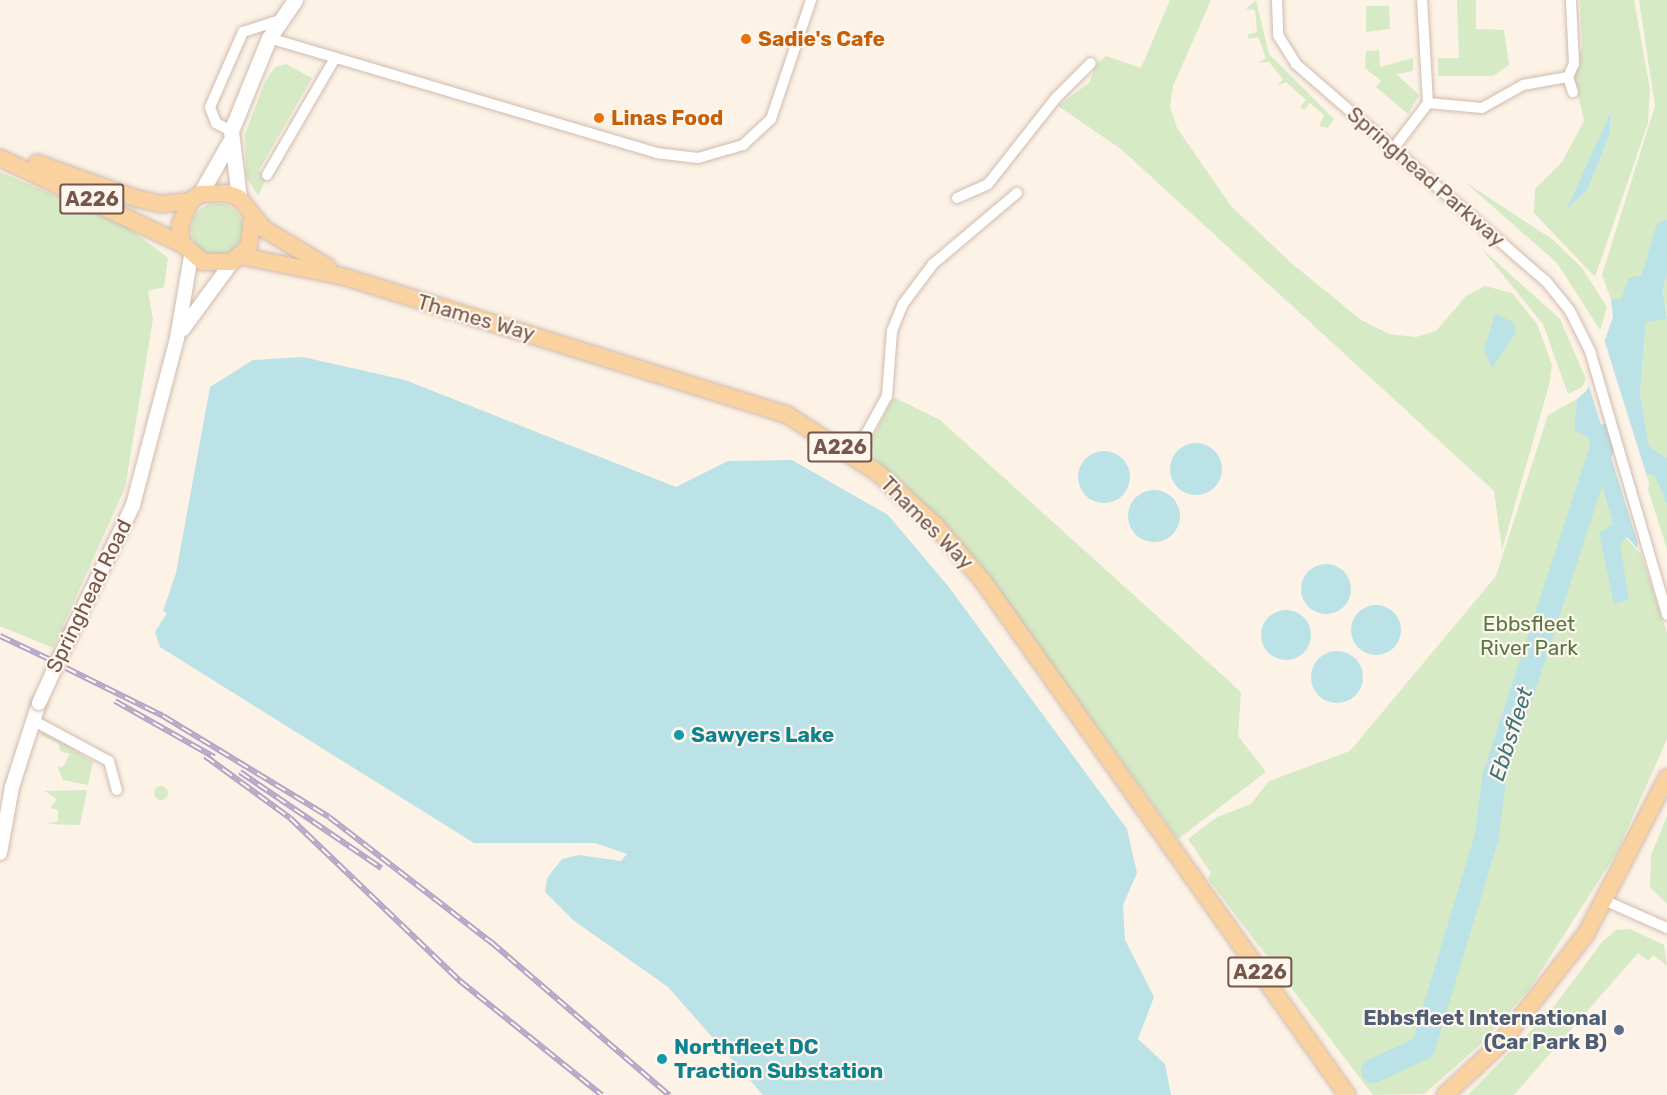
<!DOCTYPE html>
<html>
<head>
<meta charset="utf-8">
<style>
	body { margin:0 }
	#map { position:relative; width:1667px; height:1095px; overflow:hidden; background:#fcf2e6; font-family:Rubik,sans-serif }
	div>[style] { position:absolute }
	.green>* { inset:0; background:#d6eac5 }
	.round { border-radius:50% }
	.water>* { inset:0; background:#bbe2e6 }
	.pier>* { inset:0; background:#fcf2e6 }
	.river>* { height:24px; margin:-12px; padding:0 12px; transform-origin:12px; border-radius:12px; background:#bbe2e6 }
	.roads { filter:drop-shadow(0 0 2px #d0bbaf) drop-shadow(0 0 2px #d0bbaf) }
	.minor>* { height:10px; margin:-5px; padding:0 5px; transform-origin:5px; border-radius:5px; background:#fff }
	.tertiary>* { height:14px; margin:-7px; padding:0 7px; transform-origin:7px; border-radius:7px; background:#fff }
	.secondary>* { height:15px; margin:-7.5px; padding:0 7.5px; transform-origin:7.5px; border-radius:7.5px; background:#fff }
	.primary>* { height:16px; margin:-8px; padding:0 8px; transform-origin:8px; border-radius:8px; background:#fad2a0 }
	.rail>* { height:6px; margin-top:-3px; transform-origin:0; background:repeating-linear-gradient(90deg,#fff6ed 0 11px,#b4a4c6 0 22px); box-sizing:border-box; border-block:2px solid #b4a4c6 }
	.bridges { filter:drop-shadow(0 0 2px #d0bbaf) drop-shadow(0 0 2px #d0bbaf) }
	.tertiary-bridge>* { height:14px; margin:-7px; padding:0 7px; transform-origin:7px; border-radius:7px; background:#fff }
	.dots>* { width:16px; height:16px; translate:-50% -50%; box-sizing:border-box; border:3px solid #fff6ed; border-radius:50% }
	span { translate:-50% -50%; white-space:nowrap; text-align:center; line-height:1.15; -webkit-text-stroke:4.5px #fff6ed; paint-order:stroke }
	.shield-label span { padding:2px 4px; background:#fff6ed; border:2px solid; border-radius:4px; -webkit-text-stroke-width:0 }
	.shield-label { font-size:20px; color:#75574b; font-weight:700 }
	.food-label { font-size:21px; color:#c56008; font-weight:700 }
	.left { translate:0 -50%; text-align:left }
	.street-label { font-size:21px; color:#75574b }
	.park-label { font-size:21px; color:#577b43 }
	.culture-label { font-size:21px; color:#0d838f; font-weight:700 }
	.service-label { font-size:21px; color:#4e5e75; font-weight:700 }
	.right { translate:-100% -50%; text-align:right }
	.water-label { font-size:22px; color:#3f757b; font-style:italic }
</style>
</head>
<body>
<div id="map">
	<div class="green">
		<i style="clip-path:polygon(1170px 0,1211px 0,1173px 86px,1170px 107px,1177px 128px,1231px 206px,1290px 262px,1361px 320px,1389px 334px,1416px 337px,1436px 331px,1466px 296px,1485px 286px,1512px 293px,1537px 324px,1552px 365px,1549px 385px,1502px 550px,1494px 491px,1121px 149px,1058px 106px,1089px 83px,1096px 64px,1106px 56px,1141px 68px)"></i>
		<i style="clip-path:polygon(1256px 0,1269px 54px,1334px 119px,1328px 128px,1319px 126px,1324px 115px,1310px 103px,1304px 110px,1300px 107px,1306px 100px,1286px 82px,1277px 86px,1283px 79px,1269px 62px,1258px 63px,1266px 58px,1258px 37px,1249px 39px,1247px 35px,1257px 32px,1255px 10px,1246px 9px)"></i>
		<i style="clip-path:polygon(1457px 0,1476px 0,1476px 29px,1504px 30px,1509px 65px,1493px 76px,1438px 76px,1438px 58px,1459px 58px)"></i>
		<i style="clip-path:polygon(evenodd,1580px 0,1634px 0,1650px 90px,1648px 123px,1595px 277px,1534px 213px,1535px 189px,1562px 162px,1584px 121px,1574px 77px,1582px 45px,1580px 0,1611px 113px,1610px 133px,1588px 189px,1565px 212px,1611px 113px)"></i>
		<i style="clip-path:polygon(1639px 0,1667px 0,1667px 316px,1659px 264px,1621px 299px,1611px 299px,1602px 275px,1655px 106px)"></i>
		<i style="clip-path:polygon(1366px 6px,1389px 6px,1390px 29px,1366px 32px)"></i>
		<i style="clip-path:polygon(1379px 50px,1380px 67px,1413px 58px,1413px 71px,1396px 74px,1419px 95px,1408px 114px,1376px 87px,1381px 81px,1365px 68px,1366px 51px)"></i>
		<i style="clip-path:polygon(286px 64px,312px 78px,259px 170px,266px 179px,258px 196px,246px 176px,245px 134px,265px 82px,275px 67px)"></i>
		<i style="clip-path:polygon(0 172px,125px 225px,168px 258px,164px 287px,148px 291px,153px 319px,125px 488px,53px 648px,0 626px)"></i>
		<i style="clip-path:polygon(1465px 182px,1552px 239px,1582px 268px,1607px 307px,1600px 330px,1557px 263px)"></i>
		<i class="round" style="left:191px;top:203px;width:52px;height:52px"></i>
		<i style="clip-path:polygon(1481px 248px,1560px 319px,1586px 379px,1582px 387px,1568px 394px,1543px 324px)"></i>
		<i style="clip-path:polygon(1651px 318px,1667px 319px,1667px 458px,1649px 446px,1640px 394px,1646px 322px)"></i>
		<i style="clip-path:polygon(893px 397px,940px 420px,1241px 692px,1238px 736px,1266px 772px,1178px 839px,986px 573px,939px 518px,874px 459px,871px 442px)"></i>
		<i style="clip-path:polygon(evenodd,1577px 399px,1574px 429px,1588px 436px,1613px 524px,1641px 554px,1667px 633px,1667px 739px,1617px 852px,1530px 988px,1482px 1043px,1424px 1094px,1373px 1095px,1208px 879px,1211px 873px,1188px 839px,1217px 817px,1251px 804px,1269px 781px,1350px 751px,1496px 576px,1548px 415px,1577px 399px,1619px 566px,1629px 600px,1614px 604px,1619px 566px)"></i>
		<i style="clip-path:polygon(1648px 474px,1655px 476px,1667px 505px,1667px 549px,1646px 483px)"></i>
		<i style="clip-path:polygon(43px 730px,93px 762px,88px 785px,63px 780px,57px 766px,63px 767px,70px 754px,60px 751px,59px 744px,41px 735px)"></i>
		<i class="round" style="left:154px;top:786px;width:14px;height:14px"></i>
		<i style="clip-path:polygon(87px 790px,80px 825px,47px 824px,58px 821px,58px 810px,50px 808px,57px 799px,45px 791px)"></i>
		<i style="clip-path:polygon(1667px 816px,1667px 904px,1650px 887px,1651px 856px)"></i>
		<i style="clip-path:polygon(1630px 929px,1664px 945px,1667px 966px,1653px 955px,1648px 961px,1638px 953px,1514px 1095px,1468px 1095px,1552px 1009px,1602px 942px,1616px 930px)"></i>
	</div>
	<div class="water">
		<i style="clip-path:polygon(1611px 112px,1610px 133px,1588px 189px,1565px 212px)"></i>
		<i style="clip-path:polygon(1659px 264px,1667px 319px,1646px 322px,1640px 394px,1649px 446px,1667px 458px,1667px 505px,1655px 476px,1648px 474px,1637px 548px,1627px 537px,1620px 544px,1629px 600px,1614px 604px,1599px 533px,1613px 524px,1588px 437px,1574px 430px,1577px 399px,1587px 390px,1613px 317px,1611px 299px,1621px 299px,1629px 278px,1644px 275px,1647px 265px)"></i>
		<i style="clip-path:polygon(1495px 314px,1513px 322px,1516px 333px,1492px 368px,1484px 350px)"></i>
		<i style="clip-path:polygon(303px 357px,405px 380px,676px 487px,728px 461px,792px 460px,888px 515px,948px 586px,1127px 829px,1137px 873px,1123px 905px,1125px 940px,1154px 997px,1138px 1039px,1165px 1064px,1171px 1095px,763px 1095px,668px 987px,573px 920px,545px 892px,547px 878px,562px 859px,579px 855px,621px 861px,627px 854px,595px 843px,474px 843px,160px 647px,155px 632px,167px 613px,163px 611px,176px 573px,210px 387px,253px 360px)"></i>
		<i class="round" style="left:1170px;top:443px;width:52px;height:52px"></i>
		<i class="round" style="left:1078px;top:451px;width:52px;height:52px"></i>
		<i class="round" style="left:1128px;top:490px;width:52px;height:52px"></i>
		<i class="round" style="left:1301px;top:564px;width:50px;height:50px"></i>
		<i class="round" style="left:1351px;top:605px;width:50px;height:50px"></i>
		<i class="round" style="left:1261px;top:610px;width:50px;height:50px"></i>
		<i class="round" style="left:1311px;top:651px;width:52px;height:52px"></i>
	</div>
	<div class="pier">
		<i style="clip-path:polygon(1603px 336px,1649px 483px,1640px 550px,1587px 380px)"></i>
	</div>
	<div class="river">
		<i style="left:1648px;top:296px;width:67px;rotate:-73.5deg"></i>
		<i style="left:1373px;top:1071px;width:55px;rotate:-24.7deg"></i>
		<i style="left:1423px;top:1048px;width:221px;rotate:-73.2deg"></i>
		<i style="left:1487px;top:836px;width:58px;rotate:-83.1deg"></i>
		<i style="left:1494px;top:778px;width:360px;rotate:-71.9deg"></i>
	</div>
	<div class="roads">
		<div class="minor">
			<i style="left:1277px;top:0;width:35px;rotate:88deg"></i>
			<i style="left:1278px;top:35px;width:34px;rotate:58deg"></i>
			<i style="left:1296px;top:64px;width:331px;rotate:41deg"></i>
			<i style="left:1546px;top:281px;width:38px;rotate:51deg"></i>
			<i style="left:1570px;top:311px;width:45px;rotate:63.4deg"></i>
			<i style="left:1590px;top:351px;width:275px;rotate:73.7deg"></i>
			<i style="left:1571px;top:0;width:64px;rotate:87.3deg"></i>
			<i style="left:1574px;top:64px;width:14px;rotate:115deg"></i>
			<i style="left:1568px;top:77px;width:16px;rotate:72deg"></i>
			<i style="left:269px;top:38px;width:404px;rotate:16.5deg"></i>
			<i style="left:656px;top:153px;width:42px;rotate:6.8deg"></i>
			<i style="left:698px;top:158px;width:47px;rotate:-16.1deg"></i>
			<i style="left:743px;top:145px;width:38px;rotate:-43deg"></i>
			<i style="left:771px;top:119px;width:126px;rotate:-71.4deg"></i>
			<i style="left:1428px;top:103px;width:54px;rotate:5.3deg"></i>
			<i style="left:1482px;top:108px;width:47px;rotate:-29.3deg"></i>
			<i style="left:1523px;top:85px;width:46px;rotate:-10.1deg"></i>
			<i style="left:231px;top:131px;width:17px;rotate:-152deg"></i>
			<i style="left:216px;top:123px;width:17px;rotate:-111deg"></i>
			<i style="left:210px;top:107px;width:82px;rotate:-66.3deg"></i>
			<i style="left:243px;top:32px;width:39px;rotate:-18deg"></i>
			<i style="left:1393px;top:149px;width:58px;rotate:-52.7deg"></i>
			<i style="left:1428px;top:103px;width:103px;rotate:-93.3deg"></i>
			<i style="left:267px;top:175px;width:133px;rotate:-59.8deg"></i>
			<i style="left:957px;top:198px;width:34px;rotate:-24deg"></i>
			<i style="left:988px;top:184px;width:110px;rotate:-51.7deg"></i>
			<i style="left:1056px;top:98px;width:49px;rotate:-45deg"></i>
			<i style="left:854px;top:456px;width:68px;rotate:-61.2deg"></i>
			<i style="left:887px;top:396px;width:65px;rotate:-85.6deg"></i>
			<i style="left:892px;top:331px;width:29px;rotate:-68deg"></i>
			<i style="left:903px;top:304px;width:50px;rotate:-53.1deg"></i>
			<i style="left:933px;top:264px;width:110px;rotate:-40.2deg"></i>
			<i style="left:34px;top:721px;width:85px;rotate:28.1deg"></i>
			<i style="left:109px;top:761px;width:30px;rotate:75deg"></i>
			<i style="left:1606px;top:901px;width:67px;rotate:23.9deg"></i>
		</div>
		<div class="tertiary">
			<i style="left:183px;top:329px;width:83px;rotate:-53.8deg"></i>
			<i style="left:70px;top:635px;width:144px;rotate:-64.1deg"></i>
			<i style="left:133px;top:505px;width:173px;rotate:-75.2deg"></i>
			<i style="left:177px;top:338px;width:83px;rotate:-80.3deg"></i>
			<i style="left:0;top:853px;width:67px;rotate:-79.7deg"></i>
			<i style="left:12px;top:787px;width:88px;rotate:-72.2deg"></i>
		</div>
		<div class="secondary">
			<i style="left:200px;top:194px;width:59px;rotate:-60.4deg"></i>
			<i style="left:239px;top:198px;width:67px;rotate:-96.8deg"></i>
			<i style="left:231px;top:131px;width:100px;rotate:-67.8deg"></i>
			<i style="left:269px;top:38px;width:46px;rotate:-55.6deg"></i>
		</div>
		<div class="primary">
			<i style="left:0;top:158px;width:201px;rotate:25.3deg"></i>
			<i style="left:37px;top:163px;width:104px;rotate:19.7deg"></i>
			<i style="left:135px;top:198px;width:27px;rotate:13deg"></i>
			<i style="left:161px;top:204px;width:29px;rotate:-6deg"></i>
			<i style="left:252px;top:218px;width:28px;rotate:96deg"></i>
			<i style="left:249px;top:246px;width:23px;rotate:137deg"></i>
			<i style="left:232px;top:262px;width:29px;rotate:180deg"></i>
			<i style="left:203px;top:262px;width:28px;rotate:-139deg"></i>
			<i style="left:182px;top:244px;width:19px;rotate:-96deg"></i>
			<i style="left:180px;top:225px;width:26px;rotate:-67deg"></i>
			<i style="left:190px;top:201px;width:12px;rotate:-35deg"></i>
			<i style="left:200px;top:194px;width:26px;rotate:-2deg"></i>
			<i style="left:226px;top:193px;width:14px;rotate:21deg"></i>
			<i style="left:239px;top:198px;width:40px;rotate:51deg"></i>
			<i style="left:264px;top:229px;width:74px;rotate:30.7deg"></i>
			<i style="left:241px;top:256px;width:106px;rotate:11.4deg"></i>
			<i style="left:345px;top:277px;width:462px;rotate:17.3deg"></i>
			<i style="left:786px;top:414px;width:109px;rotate:32.7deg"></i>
			<i style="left:878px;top:473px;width:79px;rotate:42.4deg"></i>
			<i style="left:936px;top:526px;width:72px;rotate:49.5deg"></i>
			<i style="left:983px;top:581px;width:630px;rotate:54.69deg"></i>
			<i style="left:1445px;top:1095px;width:74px;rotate:-42.8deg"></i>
			<i style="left:1499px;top:1045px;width:141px;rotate:-51.9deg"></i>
			<i style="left:1586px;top:934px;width:176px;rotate:-62.6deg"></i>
		</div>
	</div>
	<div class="rail">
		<i style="left:0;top:636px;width:56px;rotate:25.2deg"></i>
		<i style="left:66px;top:668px;width:108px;rotate:26.3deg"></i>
		<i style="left:163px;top:716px;width:194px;rotate:31.3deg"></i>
		<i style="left:329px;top:817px;width:205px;rotate:37.7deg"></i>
		<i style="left:491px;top:942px;width:235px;rotate:40.7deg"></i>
		<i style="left:115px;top:701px;width:114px;rotate:29.5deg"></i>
		<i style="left:205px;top:756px;width:105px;rotate:36.1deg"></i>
		<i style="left:290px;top:818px;width:236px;rotate:43.8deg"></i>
		<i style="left:460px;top:981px;width:182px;rotate:38.8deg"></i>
		<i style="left:240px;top:772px;width:171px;rotate:34.2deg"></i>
	</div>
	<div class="bridges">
		<div class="tertiary-bridge">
			<i style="left:39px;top:703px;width:75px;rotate:-65.5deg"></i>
		</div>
	</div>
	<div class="dots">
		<i style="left:746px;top:39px;background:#e8710a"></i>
		<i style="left:599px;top:118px;background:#e8710a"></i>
		<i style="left:679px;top:735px;background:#0f9aa8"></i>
		<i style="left:1619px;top:1030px;background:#5c6f8a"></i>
		<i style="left:662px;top:1059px;background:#0f9aa8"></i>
	</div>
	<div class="shield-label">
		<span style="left:92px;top:199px">A226</span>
		<span style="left:840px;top:447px">A226</span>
		<span style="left:1260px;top:972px">A226</span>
	</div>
	<div class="food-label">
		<span class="left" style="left:758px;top:39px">Sadie's Cafe</span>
		<span class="left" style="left:611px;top:118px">Linas Food</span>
	</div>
	<div class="street-label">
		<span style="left:1426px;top:177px;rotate:41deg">Springhead Parkway</span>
		<span style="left:476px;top:318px;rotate:16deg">Thames Way</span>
		<span style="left:927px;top:523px;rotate:45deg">Thames Way</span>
		<span style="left:89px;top:596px;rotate:-64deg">Springhead Road</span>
	</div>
	<div class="park-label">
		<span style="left:1529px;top:636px">Ebbsfleet<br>River Park</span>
	</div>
	<div class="culture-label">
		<span class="left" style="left:691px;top:735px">Sawyers Lake</span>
		<span class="left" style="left:674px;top:1059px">Northfleet DC<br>Traction Substation</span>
	</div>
	<div class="service-label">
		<span class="right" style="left:1607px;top:1030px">Ebbsfleet International<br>(Car Park B)</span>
	</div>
	<div class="water-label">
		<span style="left:1511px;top:734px;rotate:-72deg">Ebbsfleet</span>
	</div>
</div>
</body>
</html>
